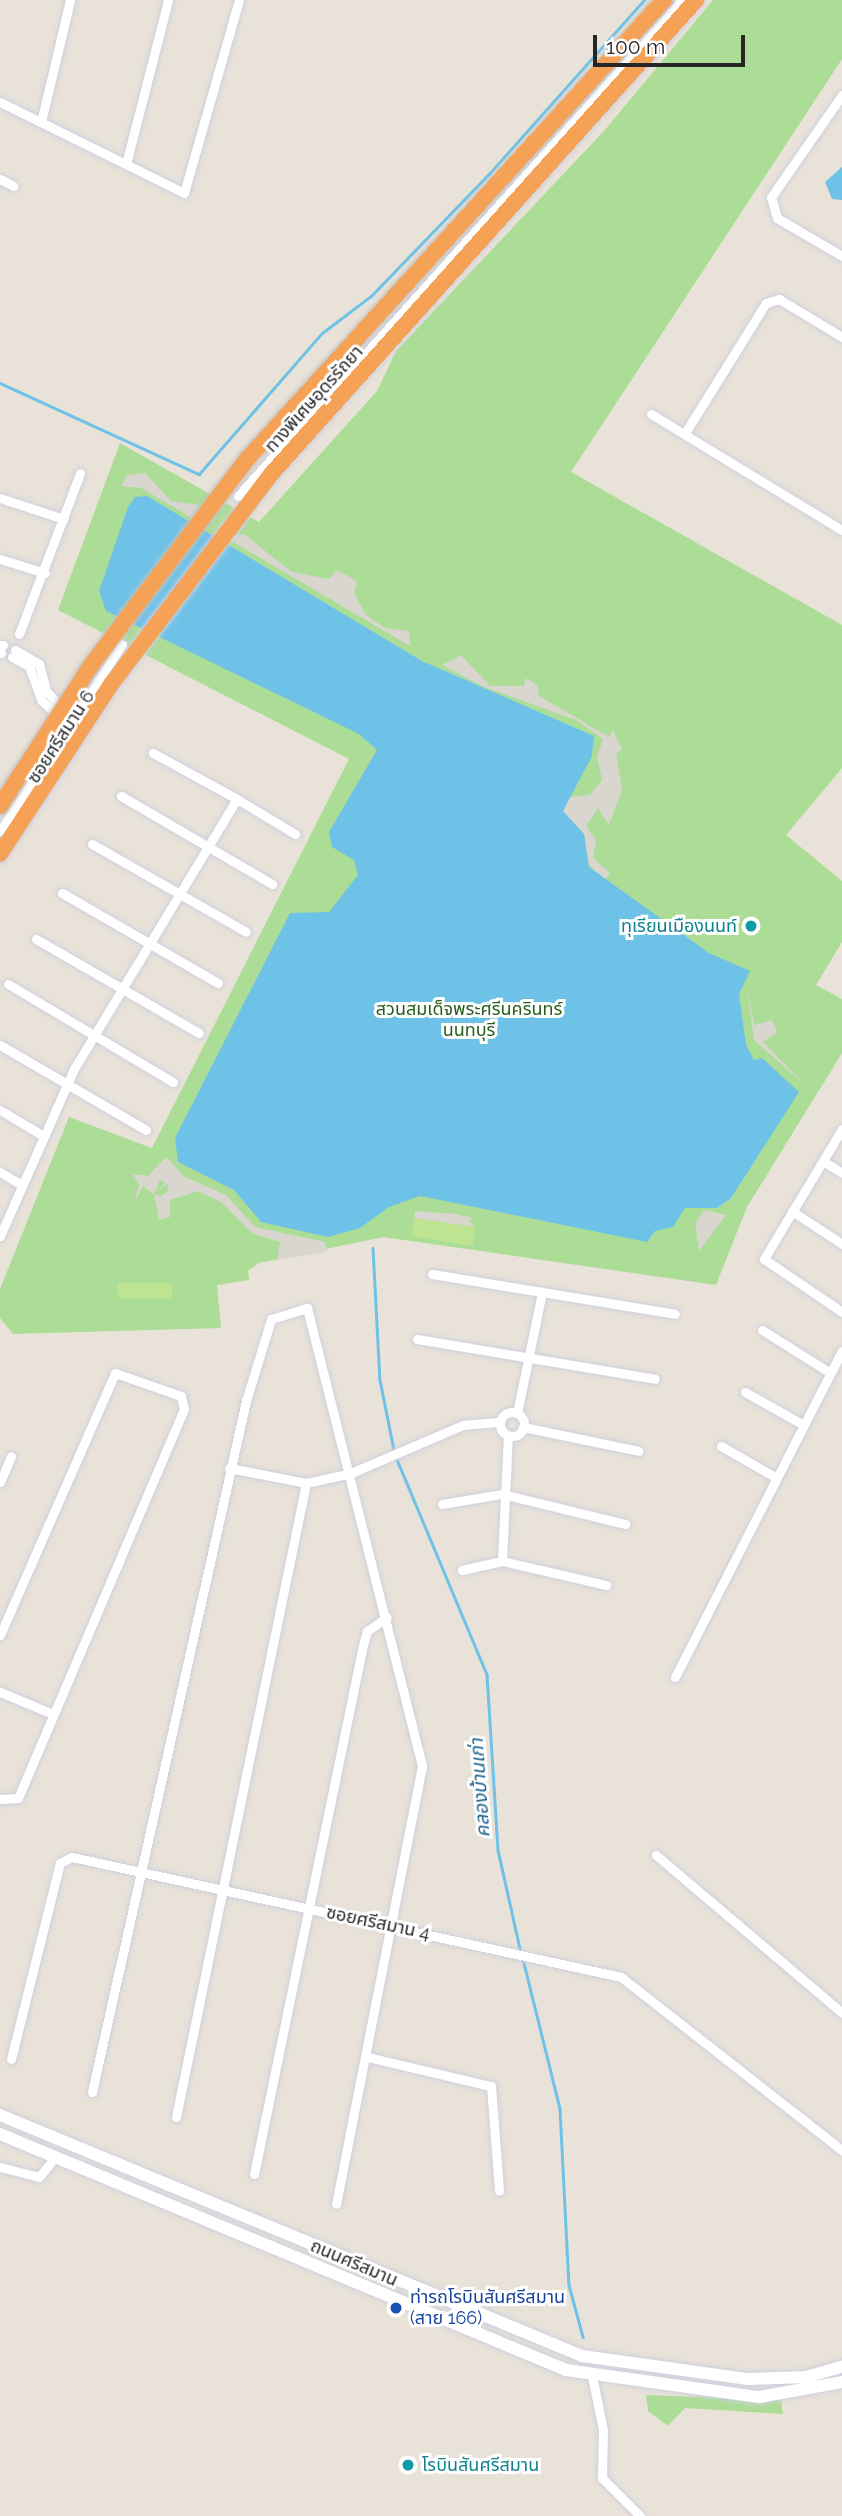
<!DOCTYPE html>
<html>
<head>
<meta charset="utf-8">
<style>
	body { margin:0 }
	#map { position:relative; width:842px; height:2516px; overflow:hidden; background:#e9e2d8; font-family:Raleway,"Noto Sans Thai",sans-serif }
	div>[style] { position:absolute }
	.green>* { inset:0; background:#acdd97 }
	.pitch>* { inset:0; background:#bee492; transform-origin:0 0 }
	.plaza>* { inset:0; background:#d9d5cf }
	.water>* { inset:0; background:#6fc2e7 }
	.stream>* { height:2.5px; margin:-1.25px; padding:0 1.25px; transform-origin:1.25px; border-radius:1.25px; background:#6fc2e7 }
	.roads { filter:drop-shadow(0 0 2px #ced0df) drop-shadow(0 0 2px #ced0df) }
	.minor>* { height:9px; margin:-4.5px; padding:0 4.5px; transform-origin:4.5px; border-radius:4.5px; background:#fff }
	.minor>.ring { margin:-4.5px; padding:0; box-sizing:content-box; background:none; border:9px solid #fff; border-radius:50% }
	.secondary>* { height:12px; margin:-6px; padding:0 6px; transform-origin:6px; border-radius:6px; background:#fff }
	.motorway>* { height:16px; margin:-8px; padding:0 8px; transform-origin:8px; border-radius:8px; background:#f5a257 }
	.bridges { filter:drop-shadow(0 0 2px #c2c2c2) drop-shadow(0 0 2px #c2c2c2) }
	.motorway-bridge>* { height:16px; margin:-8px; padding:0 8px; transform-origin:8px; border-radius:8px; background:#f5a257 }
	.dots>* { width:19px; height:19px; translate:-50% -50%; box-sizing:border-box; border:4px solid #fff; border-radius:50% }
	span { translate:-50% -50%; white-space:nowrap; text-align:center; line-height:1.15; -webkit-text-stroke:6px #fff; paint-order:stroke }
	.street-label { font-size:18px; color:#262626 }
	.culture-label { font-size:18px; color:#0d838f }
	.right { translate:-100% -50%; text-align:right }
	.left { translate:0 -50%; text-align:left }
	.park-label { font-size:18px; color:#275e1c }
	.transit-label { font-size:18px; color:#164399 }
	.water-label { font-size:19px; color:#145e8d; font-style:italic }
	.scale { position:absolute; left:593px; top:35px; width:152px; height:32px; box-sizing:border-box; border:4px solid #262626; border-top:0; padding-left:9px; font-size:21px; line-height:24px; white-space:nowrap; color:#262626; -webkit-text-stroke:5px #fff; paint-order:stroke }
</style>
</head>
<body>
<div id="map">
	<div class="green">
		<i style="clip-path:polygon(713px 0,842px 0,842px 59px,571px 472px,842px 625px,842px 768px,786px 835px,842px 881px,842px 942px,816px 985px,842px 999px,842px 1053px,747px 1207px,716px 1285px,383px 1237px,259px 1263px,248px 1271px,249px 1280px,217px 1285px,221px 1328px,13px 1334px,0 1318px,0 1289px,69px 1117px,152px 1148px,349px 759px,58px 610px,120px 443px,259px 522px,377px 391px,396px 351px,604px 131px)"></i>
		<i style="clip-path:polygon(646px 2395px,781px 2400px,783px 2414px,685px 2408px,668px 2426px,648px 2411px)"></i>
	</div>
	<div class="pitch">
		<i style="left:414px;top:1218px;width:62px;height:19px;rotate:8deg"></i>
		<i style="left:172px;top:1283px;width:15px;height:54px;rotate:90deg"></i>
	</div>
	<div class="plaza">
		<i style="clip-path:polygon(145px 473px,171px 501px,198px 505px,207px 527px,141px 488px,121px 486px,127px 475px)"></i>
		<i style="clip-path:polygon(244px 534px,292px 572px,329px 579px,337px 570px,357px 581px,354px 593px,366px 615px,385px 628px,409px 631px,410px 646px,223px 536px)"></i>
		<i style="clip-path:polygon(461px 655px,490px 686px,524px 686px,525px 678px,537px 685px,539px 696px,609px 737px,613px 730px,622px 750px,616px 753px,622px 790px,609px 825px,598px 808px,586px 826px,596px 840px,593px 858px,610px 873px,604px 881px,587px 862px,584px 834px,563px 812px,569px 797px,590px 795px,602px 780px,597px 757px,603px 739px,576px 720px,482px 686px,442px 665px)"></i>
		<i style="clip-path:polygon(747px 986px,754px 1025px,772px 1020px,777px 1033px,763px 1042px,803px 1083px,754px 1040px)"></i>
		<i style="clip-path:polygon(166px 1157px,185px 1177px,226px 1195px,255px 1227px,325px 1242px,327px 1252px,277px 1260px,280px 1242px,252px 1233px,221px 1202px,198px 1191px,170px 1200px,170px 1217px,159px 1220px,154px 1194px,161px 1196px,168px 1191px,167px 1184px,156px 1192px,165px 1183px,160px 1180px,154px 1194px,143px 1186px,134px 1204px,139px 1185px,133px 1174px,148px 1176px)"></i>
		<i style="clip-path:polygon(705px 1210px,726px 1215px,699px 1251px,695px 1222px)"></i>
		<i style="clip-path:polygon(415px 1211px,456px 1214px,476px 1219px,468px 1220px,475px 1227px,414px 1218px)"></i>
	</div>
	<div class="water">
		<i style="clip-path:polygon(842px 167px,842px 200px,832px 199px,825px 182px)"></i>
		<i style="clip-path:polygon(147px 496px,422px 661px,594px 736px,592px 756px,563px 811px,584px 834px,589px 867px,709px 953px,750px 971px,739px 994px,746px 1045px,754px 1060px,762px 1058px,799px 1092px,731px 1198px,717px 1208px,685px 1208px,673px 1227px,655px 1231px,647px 1242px,420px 1196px,389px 1207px,360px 1228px,328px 1237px,261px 1222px,234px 1190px,178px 1162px,175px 1138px,290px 913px,329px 912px,358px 875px,354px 860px,332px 847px,329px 832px,377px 750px,359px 734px,106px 611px,99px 591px,128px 507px,135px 497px)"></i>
	</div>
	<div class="stream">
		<i style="left:0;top:383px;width:219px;rotate:24.6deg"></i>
		<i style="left:199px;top:474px;width:187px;rotate:-48.9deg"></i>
		<i style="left:322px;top:333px;width:61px;rotate:-37.1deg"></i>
		<i style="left:371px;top:296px;width:170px;rotate:-46deg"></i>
		<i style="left:489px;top:174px;width:233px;rotate:-48.3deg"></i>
		<i style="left:373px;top:1248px;width:132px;rotate:87deg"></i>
		<i style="left:380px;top:1380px;width:71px;rotate:78.7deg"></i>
		<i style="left:396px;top:1457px;width:236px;rotate:67.3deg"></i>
		<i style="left:487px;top:1675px;width:175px;rotate:86.4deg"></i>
		<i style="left:498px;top:1850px;width:106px;rotate:77.4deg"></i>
		<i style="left:523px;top:1959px;width:154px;rotate:76.1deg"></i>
		<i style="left:560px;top:2109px;width:176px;rotate:87.1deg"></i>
		<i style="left:569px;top:2285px;width:54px;rotate:74.9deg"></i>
	</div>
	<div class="roads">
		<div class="minor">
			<i style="left:842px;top:95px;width:124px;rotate:124.8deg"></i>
			<i style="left:771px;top:197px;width:22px;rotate:74deg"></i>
			<i style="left:777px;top:218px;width:75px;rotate:30.3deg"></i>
			<i style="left:0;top:102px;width:205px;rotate:26.3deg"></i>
			<i style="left:184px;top:193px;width:201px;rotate:-74.1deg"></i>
			<i style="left:41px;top:122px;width:125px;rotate:-76.6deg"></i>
			<i style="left:126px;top:164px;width:169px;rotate:-75.6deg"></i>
			<i style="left:0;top:179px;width:15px;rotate:28deg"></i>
			<i style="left:651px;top:414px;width:223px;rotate:31.3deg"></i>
			<i style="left:685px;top:433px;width:153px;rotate:-58.1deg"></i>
			<i style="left:766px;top:303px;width:14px;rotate:-17deg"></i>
			<i style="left:779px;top:299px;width:74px;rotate:31.1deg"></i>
			<i style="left:238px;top:496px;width:666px;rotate:-48.17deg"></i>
			<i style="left:0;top:498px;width:67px;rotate:18.2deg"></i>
			<i style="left:0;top:559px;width:47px;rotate:17.3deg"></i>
			<i style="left:19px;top:634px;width:172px;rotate:-69.2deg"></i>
			<i style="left:0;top:645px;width:3px"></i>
			<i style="left:15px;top:650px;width:28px;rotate:30deg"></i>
			<i style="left:39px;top:664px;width:28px;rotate:75deg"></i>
			<i style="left:46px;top:691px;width:26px;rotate:47deg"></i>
			<i style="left:0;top:653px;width:1px"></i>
			<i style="left:12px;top:657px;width:19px;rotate:28deg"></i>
			<i style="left:29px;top:666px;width:37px;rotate:70deg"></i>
			<i style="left:42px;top:701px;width:25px;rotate:43deg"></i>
			<i style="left:121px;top:796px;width:175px;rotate:30.2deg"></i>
			<i style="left:237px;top:799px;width:68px;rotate:31.1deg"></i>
			<i style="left:0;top:831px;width:223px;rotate:-56.9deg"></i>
			<i style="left:92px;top:844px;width:177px;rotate:29.7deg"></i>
			<i style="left:62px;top:893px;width:180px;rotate:30deg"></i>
			<i style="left:36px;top:939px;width:188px;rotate:30deg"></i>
			<i style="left:8px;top:984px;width:192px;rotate:30.7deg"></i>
			<i style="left:0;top:1045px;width:169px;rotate:30.2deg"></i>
			<i style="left:0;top:1110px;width:49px;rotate:30.8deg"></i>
			<i style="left:842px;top:1129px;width:152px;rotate:121deg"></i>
			<i style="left:764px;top:1259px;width:94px;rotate:34.2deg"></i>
			<i style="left:823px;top:1161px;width:22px;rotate:32deg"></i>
			<i style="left:0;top:1172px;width:26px;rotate:31deg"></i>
			<i style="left:792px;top:1211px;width:60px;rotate:33.4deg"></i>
			<i style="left:0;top:1236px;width:183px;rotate:-66.1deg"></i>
			<i style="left:74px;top:1069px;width:315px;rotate:-58.9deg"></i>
			<i style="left:237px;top:799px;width:96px;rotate:-151.3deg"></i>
			<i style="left:432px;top:1274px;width:246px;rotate:9.3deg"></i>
			<i style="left:762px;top:1330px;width:79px;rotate:32.1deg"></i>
			<i style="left:417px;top:1339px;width:241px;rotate:9.5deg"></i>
			<i style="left:745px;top:1392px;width:65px;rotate:29.3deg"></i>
			<i class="ring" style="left:500px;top:1412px;width:15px;height:15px"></i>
			<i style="left:517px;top:1413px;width:124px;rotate:-78.3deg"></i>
			<i style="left:523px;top:1427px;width:118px;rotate:11.7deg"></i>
			<i style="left:721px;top:1446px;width:62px;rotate:29.9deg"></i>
			<i style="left:229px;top:1468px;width:78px;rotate:11deg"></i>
			<i style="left:306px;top:1483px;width:46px;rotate:-12.5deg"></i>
			<i style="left:351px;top:1473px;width:122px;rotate:-23.2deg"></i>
			<i style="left:463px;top:1425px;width:37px;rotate:-5deg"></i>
			<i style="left:0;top:1482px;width:28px;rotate:-67deg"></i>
			<i style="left:442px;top:1504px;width:61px;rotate:-9.5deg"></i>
			<i style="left:502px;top:1494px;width:127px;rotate:13.7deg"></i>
			<i style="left:502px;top:1561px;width:126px;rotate:-87.3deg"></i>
			<i style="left:462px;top:1570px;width:41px;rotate:-12.7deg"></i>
			<i style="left:502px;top:1561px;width:107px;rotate:13deg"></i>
			<i style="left:0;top:1635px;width:286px;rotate:-66.3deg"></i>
			<i style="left:115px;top:1373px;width:70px;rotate:19.2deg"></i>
			<i style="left:181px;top:1396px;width:13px;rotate:77deg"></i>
			<i style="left:184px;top:1409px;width:423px;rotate:113.1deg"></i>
			<i style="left:18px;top:1798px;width:18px;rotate:177deg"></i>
			<i style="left:675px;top:1677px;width:366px;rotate:-62.9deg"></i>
			<i style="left:0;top:1692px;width:57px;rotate:22.5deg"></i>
			<i style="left:656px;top:1855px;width:244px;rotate:40.3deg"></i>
			<i style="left:367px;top:2057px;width:127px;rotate:13.2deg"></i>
			<i style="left:491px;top:2086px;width:105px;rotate:85.6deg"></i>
			<i style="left:11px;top:2059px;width:202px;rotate:-76deg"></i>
			<i style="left:60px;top:1863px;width:13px;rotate:-27deg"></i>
			<i style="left:72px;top:1857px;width:562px;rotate:12.33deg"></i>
			<i style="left:621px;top:1977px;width:281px;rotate:38.1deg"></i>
			<i style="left:92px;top:2092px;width:708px;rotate:-77.44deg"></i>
			<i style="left:246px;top:1401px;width:86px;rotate:-73deg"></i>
			<i style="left:271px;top:1319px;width:38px;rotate:-17deg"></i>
			<i style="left:307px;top:1308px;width:472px;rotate:75.9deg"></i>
			<i style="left:422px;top:1766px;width:446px;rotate:101.1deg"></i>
			<i style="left:176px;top:2117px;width:647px;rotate:-78.41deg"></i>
			<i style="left:0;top:2167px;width:40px;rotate:14.4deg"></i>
			<i style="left:39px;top:2177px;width:26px;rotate:-51deg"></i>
			<i style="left:254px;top:2174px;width:540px;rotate:-78.36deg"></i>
			<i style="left:363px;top:1645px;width:15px;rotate:-74deg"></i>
			<i style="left:367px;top:1631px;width:24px;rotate:-35deg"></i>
			<i style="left:592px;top:2376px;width:55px;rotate:78.5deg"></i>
			<i style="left:603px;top:2430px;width:48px;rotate:91.2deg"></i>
			<i style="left:602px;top:2478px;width:54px;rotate:45deg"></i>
		</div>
		<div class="secondary">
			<i style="left:0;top:2115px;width:630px;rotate:22.49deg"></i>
			<i style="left:582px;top:2356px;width:168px;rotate:7.9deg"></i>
			<i style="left:748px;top:2379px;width:58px;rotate:-2deg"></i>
			<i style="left:806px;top:2377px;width:37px;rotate:-16deg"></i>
			<i style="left:0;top:2134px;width:613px;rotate:22.63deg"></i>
			<i style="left:566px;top:2370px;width:195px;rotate:8deg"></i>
			<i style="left:759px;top:2397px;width:84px;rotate:-10.2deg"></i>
		</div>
		<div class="motorway">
			<i style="left:0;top:854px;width:204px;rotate:-56.8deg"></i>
			<i style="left:112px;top:683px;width:265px;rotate:-52.7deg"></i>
			<i style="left:273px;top:472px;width:634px;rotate:-48.13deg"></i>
		</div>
	</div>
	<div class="bridges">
		<div class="motorway-bridge">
			<i style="left:0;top:806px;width:169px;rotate:-57.1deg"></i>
			<i style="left:92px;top:664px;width:258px;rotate:-52.9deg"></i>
			<i style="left:248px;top:458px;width:619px;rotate:-47.75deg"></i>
		</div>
	</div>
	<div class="dots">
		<i style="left:751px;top:926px;background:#0f9aa8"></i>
		<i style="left:396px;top:2308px;background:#1a4fb4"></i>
		<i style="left:408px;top:2465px;background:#0f9aa8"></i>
	</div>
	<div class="street-label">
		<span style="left:314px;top:399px;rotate:-48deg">ทางพิเศษอุดรรัถยา</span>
		<span style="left:61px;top:737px;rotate:-57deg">ซอยศรีสมาน 6</span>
		<span style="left:378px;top:1923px;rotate:12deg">ซอยศรีสมาน 4</span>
		<span style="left:354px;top:2263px;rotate:23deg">ถนนศรีสมาน</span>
	</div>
	<div class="culture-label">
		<span class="right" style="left:737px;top:926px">ทุเรียนเมืองนนท์</span>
		<span class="left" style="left:422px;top:2465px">โรบินสันศรีสมาน</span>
	</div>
	<div class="park-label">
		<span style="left:469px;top:1020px">สวนสมเด็จพระศรีนครินทร์<br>นนทบุรี</span>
	</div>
	<div class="transit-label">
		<span class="left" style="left:410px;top:2308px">ท่ารถโรบินสันศรีสมาน<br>(สาย 166)</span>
	</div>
	<div class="water-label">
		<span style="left:480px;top:1788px;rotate:-94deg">คลองบ้านเก่า</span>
	</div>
	<div class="scale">100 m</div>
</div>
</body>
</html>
